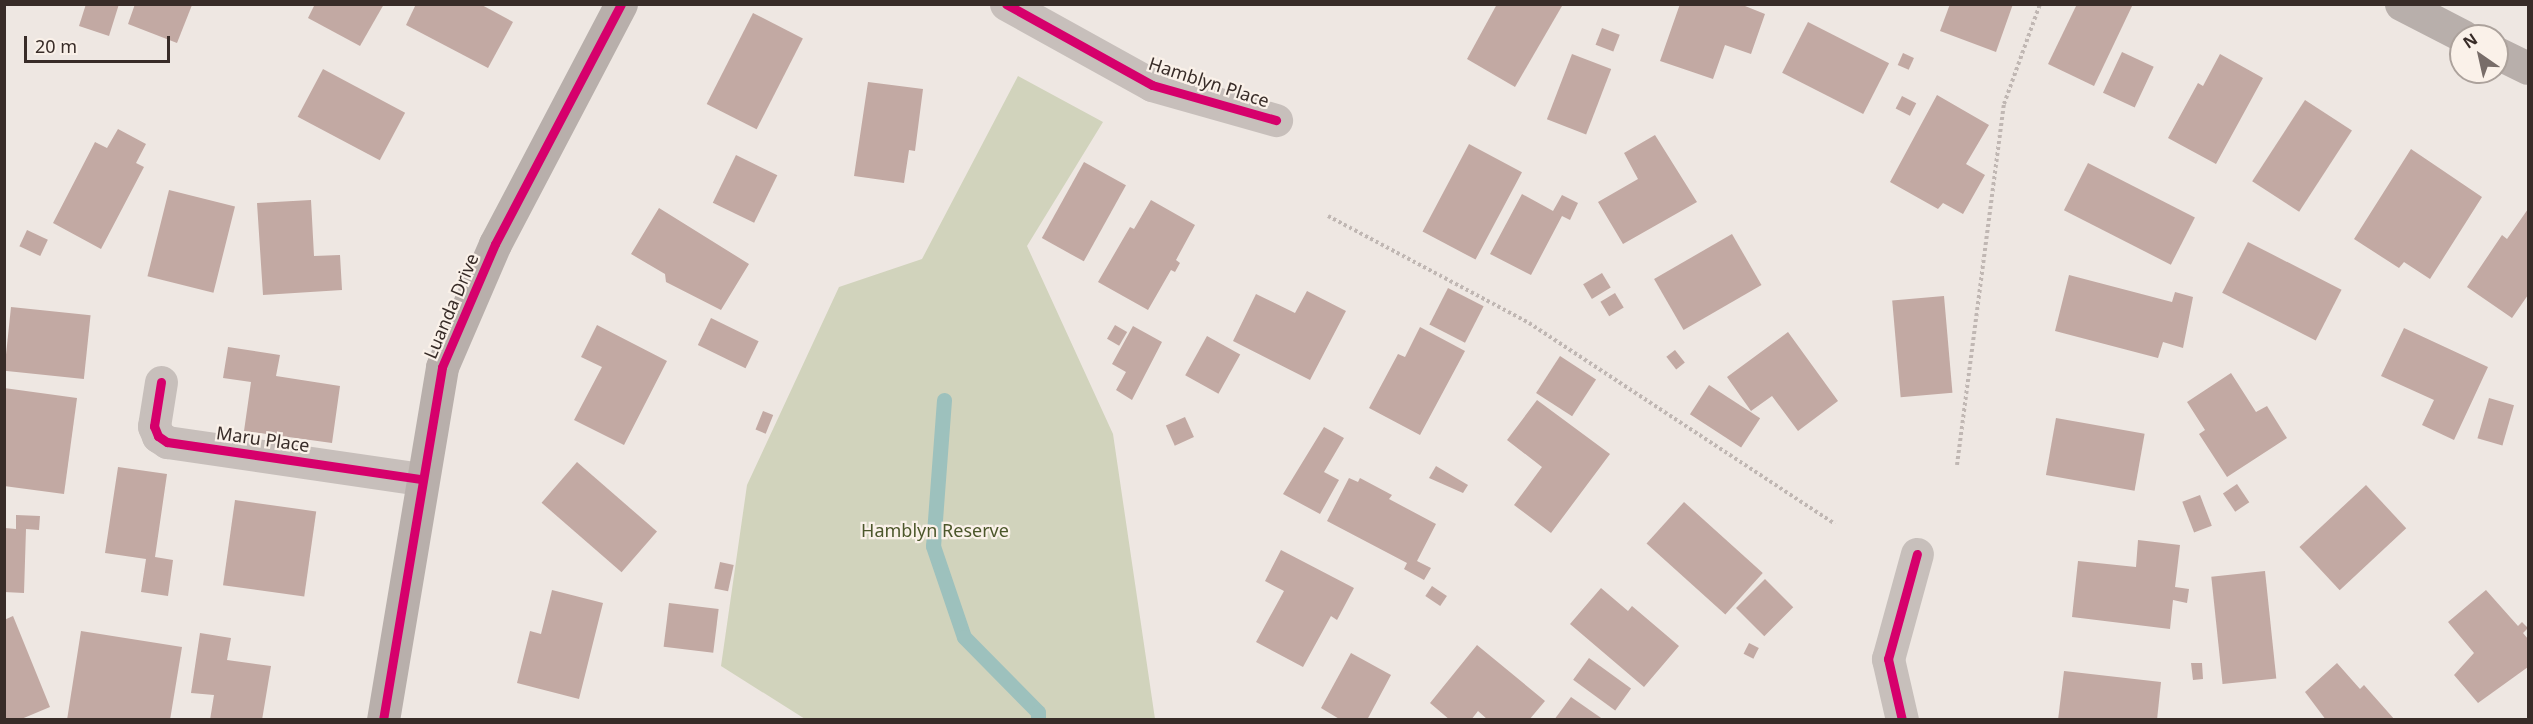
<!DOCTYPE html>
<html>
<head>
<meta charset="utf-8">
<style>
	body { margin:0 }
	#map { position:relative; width:2533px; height:724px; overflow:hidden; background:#eee7e2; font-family:"Noto Sans",sans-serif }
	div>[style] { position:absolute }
	.green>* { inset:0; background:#d1d3bc }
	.stream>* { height:15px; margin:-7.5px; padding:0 7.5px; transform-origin:7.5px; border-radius:7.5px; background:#9dc1bd }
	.building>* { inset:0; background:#c2a9a3; transform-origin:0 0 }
	.path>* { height:4px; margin-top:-2px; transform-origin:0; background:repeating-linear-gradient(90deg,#c0b7b3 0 3px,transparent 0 6px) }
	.street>* { height:33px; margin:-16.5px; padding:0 16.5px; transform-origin:16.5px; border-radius:16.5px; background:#c7bfbb }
	.secondary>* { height:33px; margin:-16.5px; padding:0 16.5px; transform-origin:16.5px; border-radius:16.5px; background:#b8afab }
	.cycleway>* { height:9px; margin:-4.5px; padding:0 4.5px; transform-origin:4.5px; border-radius:4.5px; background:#d6006c }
	span { translate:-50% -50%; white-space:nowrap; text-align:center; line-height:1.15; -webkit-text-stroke:4.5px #faf1e9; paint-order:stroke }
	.street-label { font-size:18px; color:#382c28 }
	.park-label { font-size:18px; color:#4c572b }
	.frame { position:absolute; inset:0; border:6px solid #382c28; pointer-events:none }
	.north { position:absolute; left:2449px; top:24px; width:60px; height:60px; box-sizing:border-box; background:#faf1e9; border:2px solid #aca29c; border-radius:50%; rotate:326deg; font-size:16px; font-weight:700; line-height:24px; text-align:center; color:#382c28 }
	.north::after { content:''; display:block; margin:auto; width:21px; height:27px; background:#786d69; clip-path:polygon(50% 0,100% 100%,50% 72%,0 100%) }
	.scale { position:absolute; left:24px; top:36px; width:146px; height:27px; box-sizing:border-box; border:3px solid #382c28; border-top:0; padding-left:8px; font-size:18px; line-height:21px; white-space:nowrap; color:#382c28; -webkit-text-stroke:4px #faf1e9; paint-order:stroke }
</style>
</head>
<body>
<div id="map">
	<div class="green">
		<i style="clip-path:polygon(1018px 76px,1103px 122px,1027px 246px,1113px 434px,1155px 719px,805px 719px,721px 666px,747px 485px,839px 287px,922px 259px)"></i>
	</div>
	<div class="stream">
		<i style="left:944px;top:400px;width:146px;rotate:94.3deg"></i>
		<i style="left:933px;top:546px;width:96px;rotate:71.2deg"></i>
		<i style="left:964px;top:637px;width:105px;rotate:45.4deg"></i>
		<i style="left:1038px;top:712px;width:8px;rotate:90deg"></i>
	</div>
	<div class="building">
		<i style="clip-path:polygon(86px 4px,119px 4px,109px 36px,79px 26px)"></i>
		<i style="clip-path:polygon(135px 4px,190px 4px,192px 5px,177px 43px,128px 24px)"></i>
		<i style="clip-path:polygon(315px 4px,384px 4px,360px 46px,308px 18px)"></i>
		<i style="clip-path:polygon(416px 4px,480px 4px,513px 22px,488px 68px,406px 25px)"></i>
		<i style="clip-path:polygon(1497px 4px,1562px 6px,1515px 87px,1467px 59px)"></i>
		<i style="clip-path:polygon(1680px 4px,1740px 4px,1765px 14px,1751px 54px,1725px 45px,1713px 79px,1660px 61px)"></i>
		<i style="clip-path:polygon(1950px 4px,2013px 4px,1996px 52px,1940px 31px)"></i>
		<i style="clip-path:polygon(2077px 4px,2133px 4px,2094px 86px,2048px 64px)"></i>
		<i style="left:753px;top:13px;width:56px;height:102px;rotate:27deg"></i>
		<i style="left:1808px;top:22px;width:91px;height:57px;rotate:27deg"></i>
		<i style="left:1602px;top:28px;width:19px;height:18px;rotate:21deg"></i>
		<i style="left:2122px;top:52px;width:35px;height:45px;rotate:25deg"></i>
		<i style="left:1903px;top:53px;width:12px;height:13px;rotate:24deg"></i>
		<i style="left:1572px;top:54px;width:42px;height:70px;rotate:21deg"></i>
		<i style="clip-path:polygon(2220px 54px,2263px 78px,2216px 164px,2168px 138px,2198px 83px,2203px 86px)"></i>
		<i style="left:323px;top:69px;width:93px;height:54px;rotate:28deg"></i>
		<i style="clip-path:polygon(868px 82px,923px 89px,915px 151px,909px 150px,904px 183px,854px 176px)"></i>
		<i style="clip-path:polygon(1937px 95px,1989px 125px,1966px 164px,1985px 175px,1963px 214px,1943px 203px,1938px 209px,1890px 182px)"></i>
		<i style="left:1902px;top:96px;width:16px;height:14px;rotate:27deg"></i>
		<i style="left:2305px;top:100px;width:56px;height:97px;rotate:33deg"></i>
		<i style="clip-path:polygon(118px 129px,146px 144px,136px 163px,144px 167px,101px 249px,53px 223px,95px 142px,107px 148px)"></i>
		<i style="clip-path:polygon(1655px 135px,1697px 202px,1623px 244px,1598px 202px,1638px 179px,1624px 153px)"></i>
		<i style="left:1469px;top:144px;width:60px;height:99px;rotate:28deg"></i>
		<i style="clip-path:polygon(2411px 149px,2482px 197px,2430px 279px,2404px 262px,2399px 268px,2354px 239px)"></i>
		<i style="left:736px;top:155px;width:46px;height:53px;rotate:26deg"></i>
		<i style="left:1084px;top:162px;width:48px;height:87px;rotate:29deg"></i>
		<i style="left:2088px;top:163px;width:120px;height:53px;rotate:27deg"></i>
		<i style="left:169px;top:190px;width:68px;height:89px;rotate:14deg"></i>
		<i style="clip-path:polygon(1522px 194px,1553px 211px,1562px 195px,1578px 203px,1570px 220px,1562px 216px,1531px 275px,1490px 254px)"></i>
		<i style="clip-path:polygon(311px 200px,314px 256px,340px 255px,342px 290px,263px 295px,257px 203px)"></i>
		<i style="clip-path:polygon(1151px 200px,1195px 225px,1176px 260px,1180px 263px,1175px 272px,1171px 270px,1148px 310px,1098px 282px,1130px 227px,1134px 229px)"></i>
		<i style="clip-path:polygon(659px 208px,749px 264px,721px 310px,666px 282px,665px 274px,631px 254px)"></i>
		<i style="clip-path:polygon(2528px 209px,2528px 295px,2512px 318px,2467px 287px,2502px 235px,2507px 239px)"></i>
		<i style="left:27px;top:230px;width:23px;height:18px;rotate:25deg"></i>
		<i style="left:1732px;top:234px;width:59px;height:90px;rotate:60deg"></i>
		<i style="left:2248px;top:242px;width:105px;height:57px;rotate:27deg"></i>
		<i style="left:1602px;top:273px;width:17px;height:22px;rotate:59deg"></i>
		<i style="clip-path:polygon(2069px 275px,2172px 302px,2175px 292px,2193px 297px,2183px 348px,2163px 342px,2158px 358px,2055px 331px)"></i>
		<i style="left:1448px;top:288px;width:40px;height:41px;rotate:27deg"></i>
		<i style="clip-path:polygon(1307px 291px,1346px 311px,1310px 380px,1233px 341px,1256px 294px,1295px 313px)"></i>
		<i style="left:1615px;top:293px;width:17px;height:17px;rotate:59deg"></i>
		<i style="left:1944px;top:296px;width:97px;height:52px;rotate:85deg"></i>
		<i style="left:11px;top:307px;width:80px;height:64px;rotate:6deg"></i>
		<i style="left:711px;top:318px;width:53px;height:30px;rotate:26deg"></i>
		<i style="clip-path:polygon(597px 325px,667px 361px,624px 445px,574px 420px,602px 367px,581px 357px)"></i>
		<i style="left:1115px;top:325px;width:14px;height:16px;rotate:30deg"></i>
		<i style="clip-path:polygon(1133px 326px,1162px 342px,1132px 400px,1116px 390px,1126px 372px,1112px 364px)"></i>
		<i style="clip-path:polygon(1420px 327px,1465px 351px,1420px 435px,1369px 408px,1398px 354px,1405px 357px)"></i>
		<i style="clip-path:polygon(2404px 328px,2488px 367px,2454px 440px,2422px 425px,2434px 400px,2381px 376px)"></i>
		<i style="clip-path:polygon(1788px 332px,1838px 401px,1798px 431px,1772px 396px,1751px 411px,1727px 377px)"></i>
		<i style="left:1207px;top:336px;width:38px;height:45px;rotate:29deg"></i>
		<i style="clip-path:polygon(228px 347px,280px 355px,276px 376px,340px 386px,332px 443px,244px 431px,251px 382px,223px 378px)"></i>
		<i style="left:1675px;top:350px;width:16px;height:11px;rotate:52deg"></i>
		<i style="left:1560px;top:356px;width:43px;height:44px;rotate:33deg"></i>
		<i style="clip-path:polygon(2231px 373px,2256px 412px,2267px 406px,2287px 438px,2227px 477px,2199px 434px,2205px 430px,2187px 402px)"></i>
		<i style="left:1709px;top:385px;width:61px;height:35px;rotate:33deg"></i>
		<i style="clip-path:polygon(4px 388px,77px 398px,64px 494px,4px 486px)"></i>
		<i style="left:2489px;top:398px;width:26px;height:42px;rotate:16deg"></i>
		<i style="clip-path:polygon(1537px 400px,1610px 454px,1551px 533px,1514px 505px,1542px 467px,1507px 440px)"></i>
		<i style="left:763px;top:411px;width:11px;height:20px;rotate:22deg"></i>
		<i style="left:1185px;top:417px;width:22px;height:21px;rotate:66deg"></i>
		<i style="left:2056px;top:418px;width:90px;height:58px;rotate:10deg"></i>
		<i style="clip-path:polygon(1324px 427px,1344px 438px,1324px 472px,1339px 480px,1320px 514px,1283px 494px)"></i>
		<i style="left:577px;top:462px;width:106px;height:54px;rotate:41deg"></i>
		<i style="clip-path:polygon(1436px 466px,1468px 485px,1463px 493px,1429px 478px)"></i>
		<i style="clip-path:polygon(118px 467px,167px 474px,155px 557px,173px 560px,168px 596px,141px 592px,146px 559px,105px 553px)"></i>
		<i style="clip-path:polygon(1349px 478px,1358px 482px,1360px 478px,1392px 495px,1389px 499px,1436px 524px,1417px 561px,1431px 568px,1424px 580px,1404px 569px,1407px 563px,1327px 521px)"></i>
		<i style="left:2237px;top:484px;width:22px;height:17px;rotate:56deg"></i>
		<i style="left:2366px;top:485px;width:59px;height:91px;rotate:47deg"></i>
		<i style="left:2200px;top:495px;width:33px;height:19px;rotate:69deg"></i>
		<i style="left:235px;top:500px;width:82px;height:86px;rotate:8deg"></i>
		<i style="left:1684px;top:502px;width:106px;height:56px;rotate:42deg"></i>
		<i style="clip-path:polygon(16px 515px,40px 516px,39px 530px,26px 529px,24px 593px,4px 592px,5px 528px,16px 529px)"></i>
		<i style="clip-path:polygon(2138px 540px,2180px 545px,2175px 587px,2189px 589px,2187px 603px,2173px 600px,2170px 629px,2072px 617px,2078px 561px,2136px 567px)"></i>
		<i style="clip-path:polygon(1281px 550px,1354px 588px,1337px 620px,1331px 616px,1303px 667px,1256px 642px,1284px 591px,1265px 581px)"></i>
		<i style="left:720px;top:562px;width:14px;height:27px;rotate:12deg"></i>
		<i style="left:2265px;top:571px;width:108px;height:54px;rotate:84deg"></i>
		<i style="left:1765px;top:579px;width:40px;height:41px;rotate:45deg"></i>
		<i style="left:1432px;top:586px;width:18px;height:12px;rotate:34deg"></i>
		<i style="clip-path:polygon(1601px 588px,1628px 611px,1632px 606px,1679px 646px,1644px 687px,1570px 624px)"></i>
		<i style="clip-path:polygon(552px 590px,603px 603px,579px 699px,517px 683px,530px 631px,541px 634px)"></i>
		<i style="clip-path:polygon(2486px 590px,2518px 626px,2522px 622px,2528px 628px,2523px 633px,2528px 639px,2528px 667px,2478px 703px,2454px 675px,2474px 653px,2448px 622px)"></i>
		<i style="left:669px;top:603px;width:50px;height:44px;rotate:7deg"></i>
		<i style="clip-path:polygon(13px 616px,50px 707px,19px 720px,4px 720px,4px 620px)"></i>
		<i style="clip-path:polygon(81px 631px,182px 647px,170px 720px,67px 720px)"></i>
		<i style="clip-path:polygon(200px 633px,231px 638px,227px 660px,271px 666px,262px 720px,210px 720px,214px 695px,191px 693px)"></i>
		<i style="left:1749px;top:643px;width:11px;height:12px;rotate:27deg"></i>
		<i style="clip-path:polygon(1477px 645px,1545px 701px,1529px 720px,1488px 720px,1478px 711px,1471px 720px,1450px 720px,1430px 703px)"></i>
		<i style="clip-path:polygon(1351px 653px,1391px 675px,1367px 720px,1341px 720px,1321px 708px)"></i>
		<i style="left:1589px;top:658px;width:52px;height:27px;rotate:36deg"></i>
		<i style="clip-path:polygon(2191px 663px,2202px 663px,2203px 679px,2193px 680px)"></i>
		<i style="clip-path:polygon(2337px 663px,2360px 689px,2364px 685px,2395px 720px,2326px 720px,2305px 692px)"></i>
		<i style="clip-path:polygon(2064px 671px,2161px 682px,2157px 720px,2058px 720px)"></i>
		<i style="clip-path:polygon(1571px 697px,1604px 720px,1554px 720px)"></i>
	</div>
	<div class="path">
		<i style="left:1328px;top:216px;width:228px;rotate:28deg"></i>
		<i style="left:1529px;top:323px;width:366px;rotate:33.3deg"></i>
		<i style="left:1957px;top:465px;width:364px;rotate:-82.6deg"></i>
		<i style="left:2004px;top:104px;width:106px;rotate:-70.2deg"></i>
	</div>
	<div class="street">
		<i style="left:1006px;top:4px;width:167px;rotate:29deg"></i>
		<i style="left:1152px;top:85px;width:129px;rotate:15.8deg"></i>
		<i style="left:161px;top:382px;width:45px;rotate:99deg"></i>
		<i style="left:154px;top:426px;width:11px;rotate:68deg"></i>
		<i style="left:158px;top:436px;width:11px;rotate:34deg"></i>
		<i style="left:167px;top:442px;width:257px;rotate:8.3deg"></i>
		<i style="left:1902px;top:720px;width:63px;rotate:-102.9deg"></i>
		<i style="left:1888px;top:659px;width:109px;rotate:-74.6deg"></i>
	</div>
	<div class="secondary">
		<i style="left:2401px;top:4px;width:70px;rotate:27.3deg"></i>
		<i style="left:2497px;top:53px;width:34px;rotate:26deg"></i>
		<i style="left:383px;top:720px;width:358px;rotate:-80.5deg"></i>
		<i style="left:442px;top:367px;width:134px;rotate:-66.7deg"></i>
		<i style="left:495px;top:244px;width:271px;rotate:-62.3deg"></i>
	</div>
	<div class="cycleway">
		<i style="left:1006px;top:4px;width:167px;rotate:29deg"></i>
		<i style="left:1152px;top:85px;width:129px;rotate:15.8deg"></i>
		<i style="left:161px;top:382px;width:45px;rotate:99deg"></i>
		<i style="left:154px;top:426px;width:11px;rotate:68deg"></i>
		<i style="left:158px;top:436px;width:11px;rotate:34deg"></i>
		<i style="left:167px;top:442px;width:257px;rotate:8.3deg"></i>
		<i style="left:383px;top:720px;width:358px;rotate:-80.5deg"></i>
		<i style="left:442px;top:367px;width:134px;rotate:-66.7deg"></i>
		<i style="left:495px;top:244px;width:271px;rotate:-62.3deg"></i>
		<i style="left:1902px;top:720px;width:63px;rotate:-102.9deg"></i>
		<i style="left:1888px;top:659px;width:109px;rotate:-74.6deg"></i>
	</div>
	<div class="street-label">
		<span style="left:1209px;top:82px;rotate:18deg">Hamblyn Place</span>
		<span style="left:451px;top:306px;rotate:-67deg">Luanda Drive</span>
		<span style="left:263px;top:439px;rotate:8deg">Maru Place</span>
	</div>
	<div class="park-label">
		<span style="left:935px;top:530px">Hamblyn Reserve</span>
	</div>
	<div class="frame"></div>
	<div class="north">N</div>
	<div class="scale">20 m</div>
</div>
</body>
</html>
